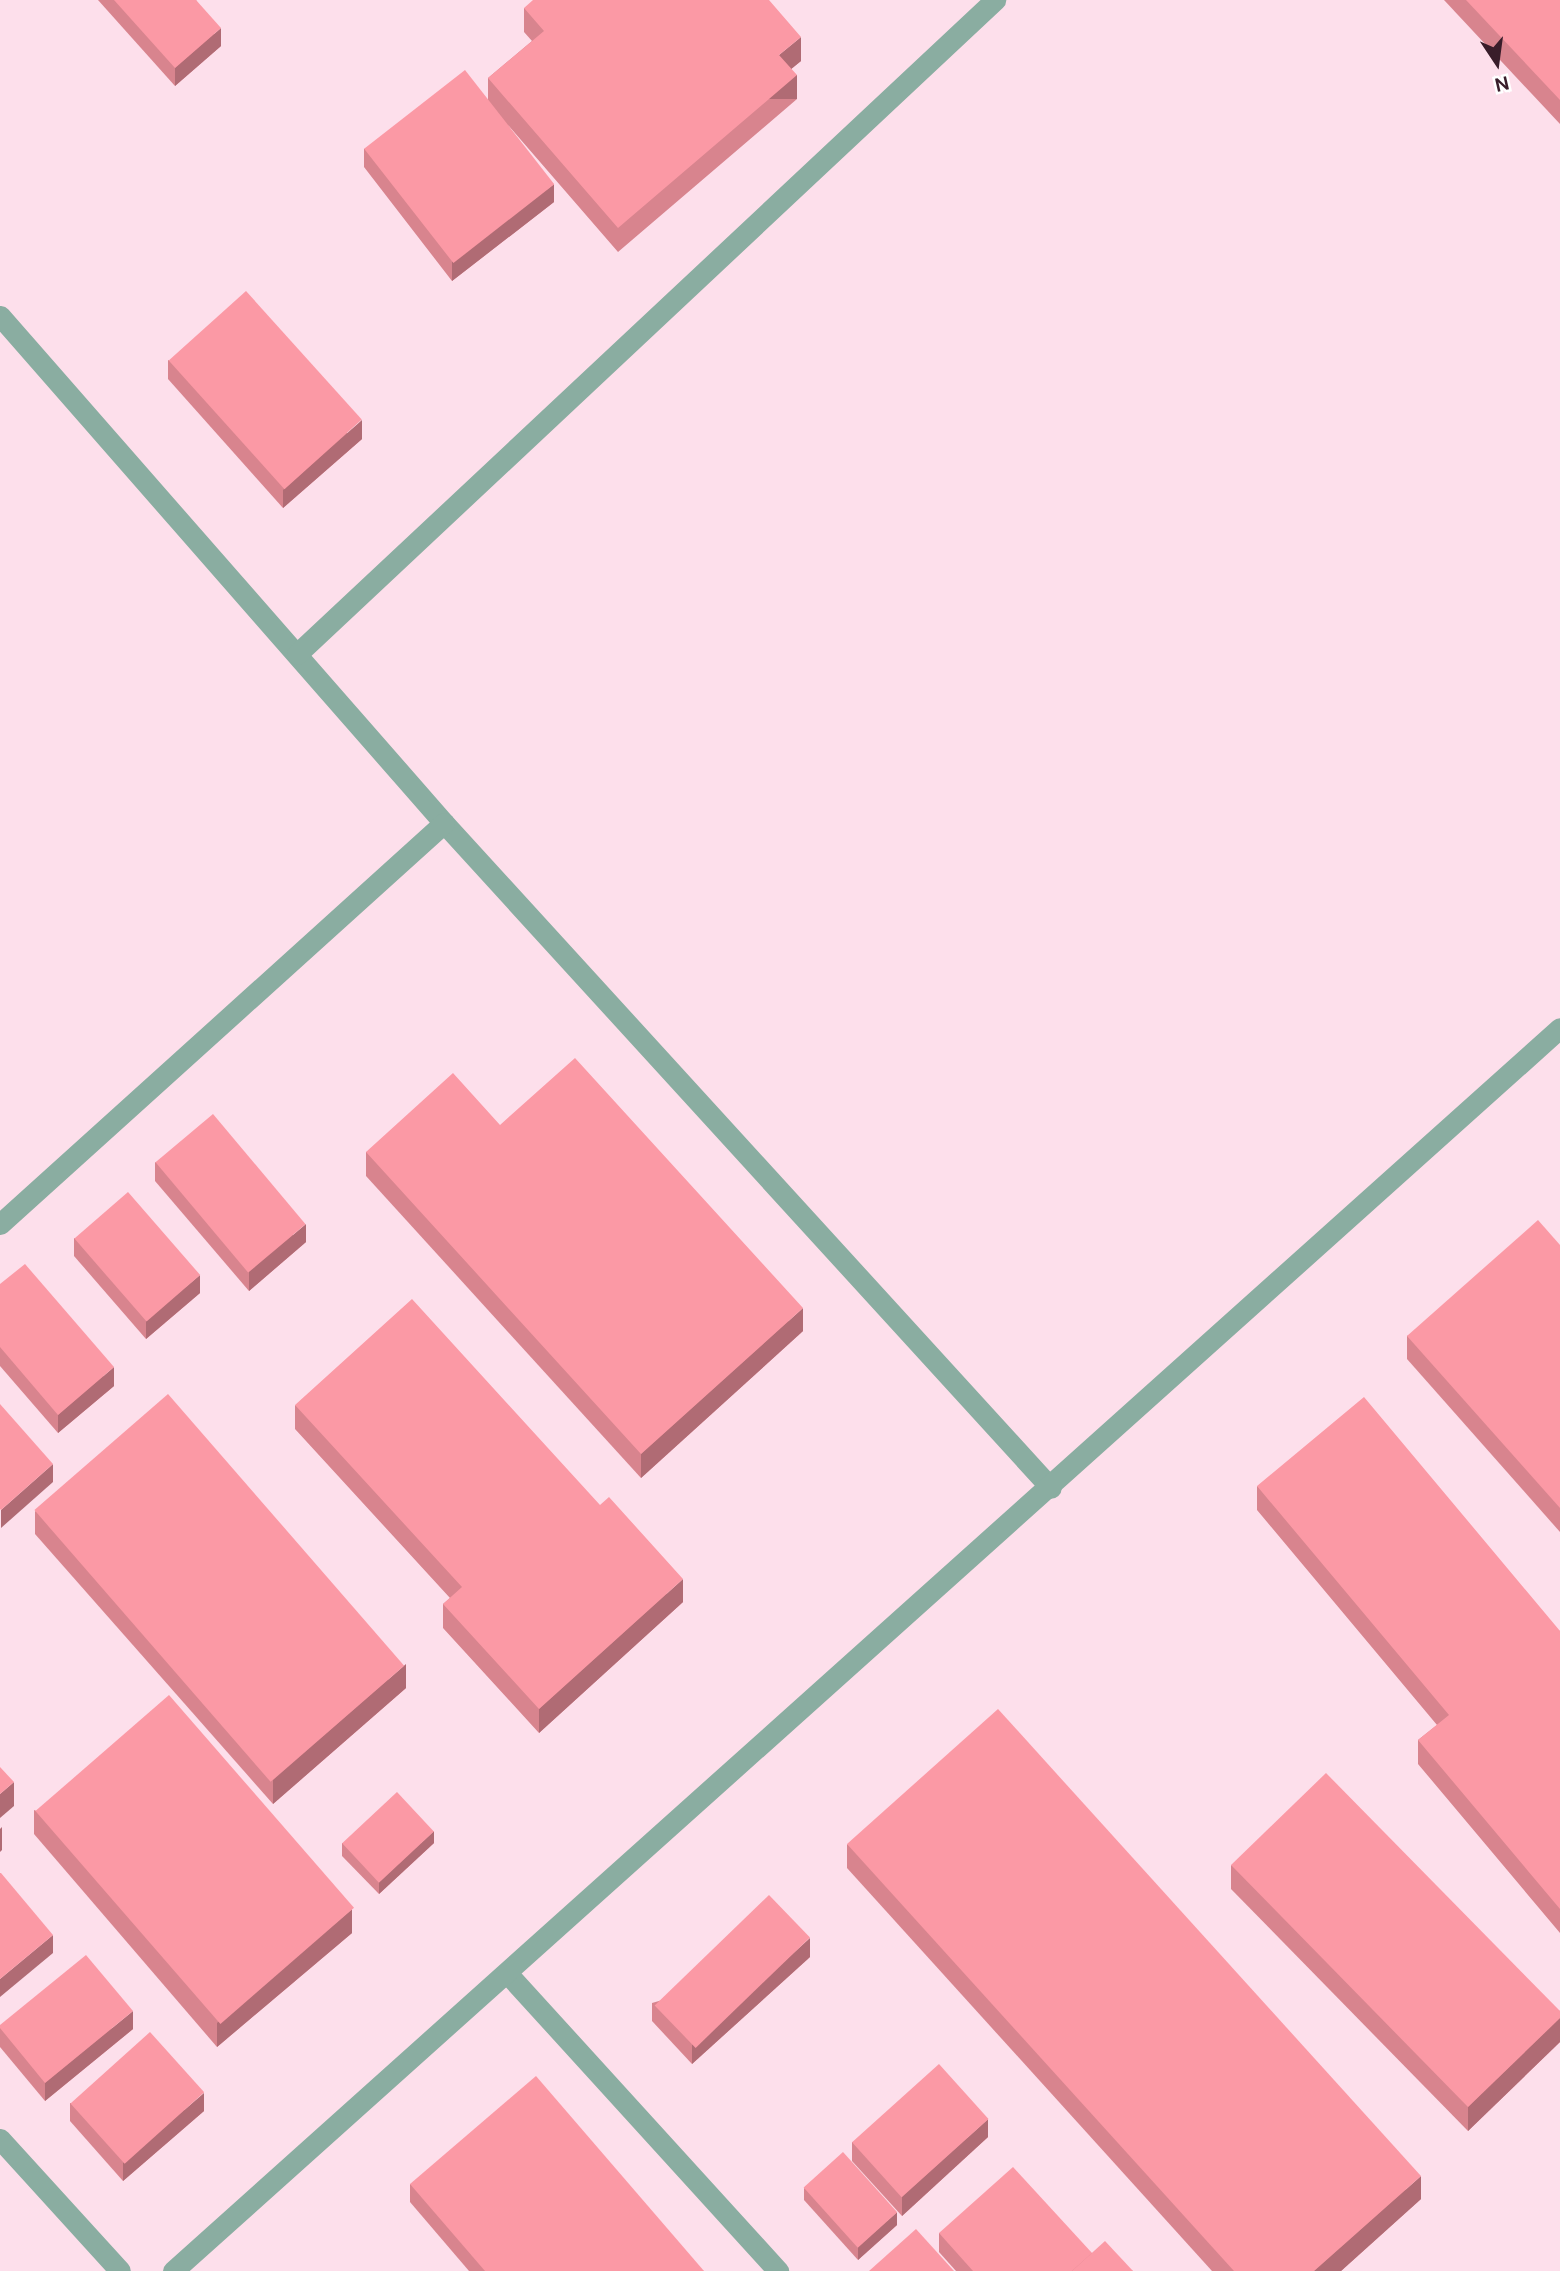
<!DOCTYPE html>
<html>
<head>
<meta charset="utf-8">
<style>
	body { margin:0 }
	#map { position:relative; width:1560px; height:2271px; overflow:hidden; background:#fddfeb; font-family:"DM Sans",sans-serif }
	div>[style] { position:absolute }
	.minor>* { height:21px; margin:-10.5px; padding:0 10.5px; transform-origin:10.5px; border-radius:10.5px; background:#8aada1 }
	.wall>* { inset:0; background:#d8848e }
	.shaded-wall>* { inset:0; background:#b06b74; transform-origin:0 0 }
	.building>* { inset:0; background:#fb99a5; transform-origin:0 0 }
	span { translate:-50% -50%; white-space:nowrap; text-align:center; line-height:1.15; -webkit-text-stroke:7px #fff; paint-order:stroke }
	.north { position:absolute; left:1462px; top:28px; width:70px; height:70px; -webkit-text-stroke:5px #fff; paint-order:stroke; rotate:167deg; font-size:19px; font-weight:700; line-height:28px; text-align:center; color:#391d2a }
	.north::after { content:''; display:block; margin:auto; width:24px; height:32px; background:#391d2a; clip-path:polygon(50% 0,100% 100%,50% 72%,0 100%) }
</style>
</head>
<body>
<div id="map">
	<div class="minor">
		<i style="left:0;top:316px;width:674px;rotate:48.79deg"></i>
		<i style="left:444px;top:823px;width:900px;rotate:47.61deg"></i>
		<i style="left:297px;top:654px;width:957px;rotate:-43.14deg"></i>
		<i style="left:0;top:1224px;width:598px;rotate:-42.09deg"></i>
		<i style="left:507px;top:1973px;width:403px;rotate:47.7deg"></i>
		<i style="left:0;top:2139px;width:178px;rotate:47.7deg"></i>
		<i style="left:173px;top:2271px;width:1862px;rotate:-41.87deg"></i>
	</div>
	<div class="wall">
		<i style="clip-path:polygon(98px 0,196px 0,221px 46px,175px 86px)"></i>
		<i style="clip-path:polygon(1444px 0,1560px 0,1560px 124px)"></i>
		<i style="clip-path:polygon(524px 8px,801px 61px,791px 69px,797px 99px,618px 252px,508px 125px,554px 202px,452px 281px,364px 167px,364px 149px,488px 100px,488px 78px,532px 41px,524px 32px)"></i>
		<i style="clip-path:polygon(168px 360px,362px 439px,283px 508px,168px 379px)"></i>
		<i style="clip-path:polygon(500px 1125px,803px 1331px,641px 1478px,366px 1176px,366px 1152px)"></i>
		<i style="clip-path:polygon(155px 1162px,306px 1242px,249px 1291px,155px 1181px)"></i>
		<i style="clip-path:polygon(74px 1238px,200px 1293px,146px 1339px,74px 1256px)"></i>
		<i style="clip-path:polygon(1560px 1245px,1560px 1532px,1407px 1359px,1407px 1336px)"></i>
		<i style="clip-path:polygon(0 1284px,114px 1386px,58px 1433px,0 1366px)"></i>
		<i style="clip-path:polygon(295px 1405px,683px 1602px,539px 1733px,443px 1628px,443px 1604px,450px 1598px,295px 1429px)"></i>
		<i style="clip-path:polygon(1257px 1486px,1560px 1631px,1560px 1933px,1418px 1764px,1418px 1740px,1437px 1725px,1257px 1510px)"></i>
		<i style="clip-path:polygon(35px 1511px,406px 1688px,273px 1804px,35px 1534px)"></i>
		<i style="clip-path:polygon(34px 1810px,352px 1933px,217px 2047px,34px 1834px)"></i>
		<i style="clip-path:polygon(342px 1843px,434px 1843px,379px 1894px,342px 1856px)"></i>
		<i style="clip-path:polygon(847px 1844px,1421px 2199px,1341px 2271px,1212px 2271px,847px 1868px)"></i>
		<i style="clip-path:polygon(1231px 1865px,1560px 2011px,1560px 2042px,1468px 2131px,1231px 1889px)"></i>
		<i style="clip-path:polygon(810px 1957px,692px 2064px,652px 2021px,652px 2003px)"></i>
		<i style="clip-path:polygon(0 2025px,133px 2029px,45px 2101px,0 2047px)"></i>
		<i style="clip-path:polygon(70px 2103px,204px 2111px,123px 2181px,70px 2121px)"></i>
		<i style="clip-path:polygon(988px 2137px,902px 2216px,852px 2161px,852px 2142px)"></i>
		<i style="clip-path:polygon(410px 2184px,704px 2271px,469px 2271px,410px 2202px)"></i>
		<i style="clip-path:polygon(804px 2188px,897px 2225px,858px 2260px,804px 2200px)"></i>
		<i style="clip-path:polygon(939px 2233px,1092px 2253px,1133px 2271px,956px 2271px,939px 2252px)"></i>
	</div>
	<div class="shaded-wall">
		<i style="clip-path:polygon(221px 28px,221px 46px,175px 86px,175px 68px)"></i>
		<i style="clip-path:polygon(801px 37px,801px 61px,779px 79px,779px 55px)"></i>
		<i style="left:797px;top:75px;width:24px;height:235px;rotate:90deg"></i>
		<i style="clip-path:polygon(554px 184px,554px 202px,452px 281px,452px 262px)"></i>
		<i style="clip-path:polygon(362px 420px,362px 439px,283px 508px,283px 490px)"></i>
		<i style="clip-path:polygon(306px 1224px,306px 1242px,249px 1291px,249px 1272px)"></i>
		<i style="clip-path:polygon(200px 1275px,200px 1293px,146px 1339px,146px 1320px)"></i>
		<i style="clip-path:polygon(803px 1308px,803px 1331px,641px 1478px,641px 1454px)"></i>
		<i style="clip-path:polygon(114px 1367px,114px 1386px,58px 1433px,58px 1415px)"></i>
		<i style="clip-path:polygon(53px 1464px,53px 1482px,1px 1528px,1px 1510px)"></i>
		<i style="clip-path:polygon(683px 1579px,683px 1602px,539px 1733px,539px 1709px)"></i>
		<i style="clip-path:polygon(406px 1664px,406px 1688px,273px 1804px,273px 1780px)"></i>
		<i style="clip-path:polygon(14px 1782px,14px 1806px,0 1818px,0 1794px)"></i>
		<i style="clip-path:polygon(2px 1827px,2px 1850px,0 1852px,0 1829px)"></i>
		<i style="clip-path:polygon(434px 1831px,434px 1843px,379px 1894px,379px 1882px)"></i>
		<i style="clip-path:polygon(352px 1909px,352px 1933px,217px 2047px,217px 2023px)"></i>
		<i style="clip-path:polygon(53px 1935px,53px 1953px,0 1997px,0 1979px)"></i>
		<i style="clip-path:polygon(810px 1938px,810px 1957px,692px 2064px,692px 2045px)"></i>
		<i style="clip-path:polygon(133px 2011px,133px 2029px,45px 2101px,45px 2083px)"></i>
		<i style="clip-path:polygon(1560px 2018px,1560px 2042px,1468px 2131px,1468px 2107px)"></i>
		<i style="clip-path:polygon(204px 2093px,204px 2111px,123px 2181px,123px 2163px)"></i>
		<i style="clip-path:polygon(988px 2119px,988px 2137px,902px 2216px,902px 2197px)"></i>
		<i style="clip-path:polygon(1421px 2176px,1421px 2199px,1341px 2271px,1314px 2271px)"></i>
		<i style="clip-path:polygon(897px 2212px,897px 2225px,858px 2260px,858px 2247px)"></i>
	</div>
	<div class="building">
		<i style="clip-path:polygon(114px 0,196px 0,221px 28px,175px 68px)"></i>
		<i style="clip-path:polygon(533px 0,769px 0,801px 37px,779px 55px,797px 75px,618px 228px,488px 78px,544px 31px,524px 8px)"></i>
		<i style="clip-path:polygon(1466px 0,1560px 0,1560px 100px)"></i>
		<i style="left:465px;top:70px;width:145px;height:128px;rotate:52deg"></i>
		<i style="left:246px;top:291px;width:173px;height:104px;rotate:48deg"></i>
		<i style="clip-path:polygon(575px 1058px,803px 1308px,641px 1454px,366px 1152px,453px 1073px,500px 1125px)"></i>
		<i style="left:213px;top:1114px;width:144px;height:75px;rotate:50deg"></i>
		<i style="left:128px;top:1192px;width:110px;height:71px;rotate:49deg"></i>
		<i style="clip-path:polygon(1538px 1220px,1560px 1245px,1560px 1508px,1407px 1336px)"></i>
		<i style="clip-path:polygon(25px 1264px,114px 1367px,58px 1415px,0 1347px,0 1284px)"></i>
		<i style="clip-path:polygon(412px 1299px,600px 1505px,609px 1497px,683px 1579px,539px 1709px,443px 1604px,462px 1587px,295px 1405px)"></i>
		<i style="left:168px;top:1394px;width:360px;height:177px;rotate:49deg"></i>
		<i style="clip-path:polygon(1364px 1397px,1560px 1631px,1560px 1909px,1418px 1740px,1449px 1715px,1257px 1486px)"></i>
		<i style="clip-path:polygon(0 1404px,53px 1464px,1px 1510px,0 1509px)"></i>
		<i style="left:169px;top:1695px;width:282px;height:177px;rotate:49deg"></i>
		<i style="clip-path:polygon(998px 1709px,1421px 2176px,1314px 2271px,1234px 2271px,847px 1844px)"></i>
		<i style="clip-path:polygon(0 1767px,14px 1782px,0 1794px)"></i>
		<i style="clip-path:polygon(1326px 1773px,1560px 2011px,1560px 2018px,1468px 2107px,1231px 1865px)"></i>
		<i style="left:397px;top:1792px;width:54px;height:75px;rotate:47deg"></i>
		<i style="clip-path:polygon(0 1873px,1px 1873px,53px 1935px,0 1979px)"></i>
		<i style="left:769px;top:1895px;width:59px;height:159px;rotate:46deg"></i>
		<i style="clip-path:polygon(86px 1955px,133px 2011px,45px 2083px,0 2028px,0 2025px)"></i>
		<i style="left:150px;top:2032px;width:81px;height:107px;rotate:48deg"></i>
		<i style="left:939px;top:2064px;width:74px;height:117px;rotate:48deg"></i>
		<i style="clip-path:polygon(536px 2076px,704px 2271px,485px 2271px,410px 2184px)"></i>
		<i style="left:843px;top:2152px;width:81px;height:53px;rotate:48deg"></i>
		<i style="clip-path:polygon(1013px 2167px,1092px 2253px,1072px 2271px,973px 2271px,939px 2233px)"></i>
		<i style="clip-path:polygon(916px 2229px,954px 2271px,869px 2271px)"></i>
		<i style="clip-path:polygon(1105px 2241px,1133px 2271px,1072px 2271px)"></i>
	</div>
	<div class="north">N</div>
</div>
</body>
</html>
